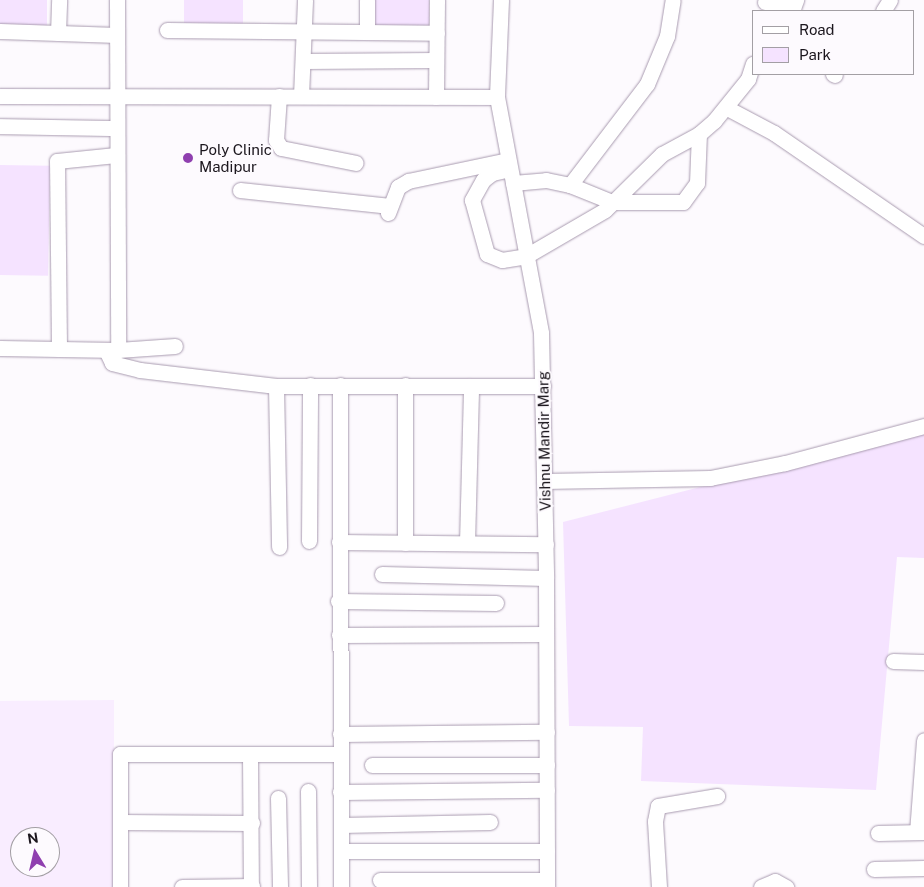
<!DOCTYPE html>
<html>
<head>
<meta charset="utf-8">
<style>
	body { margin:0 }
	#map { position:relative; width:924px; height:887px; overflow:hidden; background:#fdfafe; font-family:"Public Sans",sans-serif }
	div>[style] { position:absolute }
	.built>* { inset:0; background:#f9edff }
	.green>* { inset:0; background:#f5e3ff; transform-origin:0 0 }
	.roads { filter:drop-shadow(0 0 1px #a99bb0) drop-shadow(0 0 1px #a99bb0) }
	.minor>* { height:15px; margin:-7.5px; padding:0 7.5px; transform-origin:7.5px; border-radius:7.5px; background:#fff }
	.dots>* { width:14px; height:14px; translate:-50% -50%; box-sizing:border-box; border:2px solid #fdfafe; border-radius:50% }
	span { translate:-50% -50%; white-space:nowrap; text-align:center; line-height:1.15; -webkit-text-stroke:4px #fdfafe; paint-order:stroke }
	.poi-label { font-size:15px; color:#1b161d }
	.left { translate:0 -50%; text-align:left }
	.street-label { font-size:15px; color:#1b161d }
	.legend { position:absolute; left:752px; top:10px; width:162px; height:65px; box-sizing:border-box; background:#fdfafe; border:1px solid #a39fa4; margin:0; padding:6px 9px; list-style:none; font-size:15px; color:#1b161d }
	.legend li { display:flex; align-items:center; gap:10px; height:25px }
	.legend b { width:25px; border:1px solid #a39fa4 }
	.north { position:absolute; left:10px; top:827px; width:50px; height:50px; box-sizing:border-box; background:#fdfafe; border:1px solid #a39fa4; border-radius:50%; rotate:351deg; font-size:14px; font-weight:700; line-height:20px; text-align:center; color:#1b161d }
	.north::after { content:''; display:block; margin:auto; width:18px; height:22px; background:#8f3faf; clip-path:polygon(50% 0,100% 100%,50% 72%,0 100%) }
</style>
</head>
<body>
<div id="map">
	<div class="built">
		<i style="clip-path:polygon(evenodd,114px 700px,114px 887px,0 887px,0 701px,114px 700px,20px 837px,50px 837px,50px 867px,20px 867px,20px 837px)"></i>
	</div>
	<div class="green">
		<i style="left:0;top:0;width:47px;height:27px"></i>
		<i style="left:184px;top:0;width:59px;height:25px"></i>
		<i style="left:367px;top:0;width:62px;height:26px"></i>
		<i style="left:0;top:165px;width:50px;height:110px;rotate:1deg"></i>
		<i style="clip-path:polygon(924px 430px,924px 558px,897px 557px,876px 790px,641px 781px,643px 727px,569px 726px,563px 522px)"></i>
	</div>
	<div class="roads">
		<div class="minor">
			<i style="left:117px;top:0;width:350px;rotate:89.8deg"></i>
			<i style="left:367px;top:0;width:31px;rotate:90deg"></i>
			<i style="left:501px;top:0;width:97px;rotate:92.4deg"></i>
			<i style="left:497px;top:97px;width:240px;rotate:79.4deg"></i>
			<i style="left:541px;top:333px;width:245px;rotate:88.8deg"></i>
			<i style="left:546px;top:578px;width:309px;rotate:89.8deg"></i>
			<i style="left:765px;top:2px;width:29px;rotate:12deg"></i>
			<i style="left:793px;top:8px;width:9px;rotate:-69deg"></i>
			<i style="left:883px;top:11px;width:13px;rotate:-58deg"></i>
			<i style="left:167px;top:30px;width:270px;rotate:0.6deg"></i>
			<i style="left:0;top:31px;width:117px;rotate:2deg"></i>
			<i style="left:58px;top:33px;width:33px;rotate:-88deg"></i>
			<i style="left:304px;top:61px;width:132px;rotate:-0.4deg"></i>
			<i style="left:833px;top:74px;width:2px;rotate:27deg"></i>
			<i style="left:0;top:96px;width:497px;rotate:0.1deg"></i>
			<i style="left:279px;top:96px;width:44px;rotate:93.9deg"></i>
			<i style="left:276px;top:140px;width:9px;rotate:58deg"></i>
			<i style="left:281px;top:148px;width:76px;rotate:11.3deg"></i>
			<i style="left:301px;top:96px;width:96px;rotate:-87.6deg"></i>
			<i style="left:436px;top:97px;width:97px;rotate:-89.4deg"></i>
			<i style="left:727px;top:108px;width:53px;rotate:28deg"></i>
			<i style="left:774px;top:133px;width:182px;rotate:34.5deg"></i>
			<i style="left:0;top:126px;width:116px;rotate:1deg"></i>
			<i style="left:510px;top:169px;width:18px;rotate:167deg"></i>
			<i style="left:492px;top:173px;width:11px;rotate:142deg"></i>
			<i style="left:483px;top:180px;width:23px;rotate:119deg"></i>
			<i style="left:472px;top:200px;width:56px;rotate:74.5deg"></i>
			<i style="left:487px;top:254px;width:16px;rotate:22deg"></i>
			<i style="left:502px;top:260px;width:24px;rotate:-9deg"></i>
			<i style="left:526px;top:256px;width:91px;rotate:-30.2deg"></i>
			<i style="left:605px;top:210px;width:80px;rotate:-44.5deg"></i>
			<i style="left:662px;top:154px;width:42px;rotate:-28.4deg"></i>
			<i style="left:699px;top:134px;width:20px;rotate:-41deg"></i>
			<i style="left:714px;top:121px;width:54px;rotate:-51deg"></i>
			<i style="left:748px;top:79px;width:16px;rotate:-72deg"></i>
			<i style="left:513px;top:183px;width:33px;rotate:-5deg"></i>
			<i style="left:546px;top:180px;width:25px;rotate:12deg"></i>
			<i style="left:570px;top:185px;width:45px;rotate:22deg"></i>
			<i style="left:612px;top:202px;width:71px"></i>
			<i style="left:683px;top:202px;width:24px;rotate:-54deg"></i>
			<i style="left:697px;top:183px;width:49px;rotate:-87.7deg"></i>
			<i style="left:570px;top:185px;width:127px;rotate:-52.7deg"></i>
			<i style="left:647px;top:84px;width:52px;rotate:-67.4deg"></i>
			<i style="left:667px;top:36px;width:36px;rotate:-81deg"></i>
			<i style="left:240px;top:190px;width:151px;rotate:6.1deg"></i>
			<i style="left:388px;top:213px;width:28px;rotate:-69deg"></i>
			<i style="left:398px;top:187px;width:12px;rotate:-31deg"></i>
			<i style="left:408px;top:181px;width:102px;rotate:-11.9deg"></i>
			<i style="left:0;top:348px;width:118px;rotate:1deg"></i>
			<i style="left:118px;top:350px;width:57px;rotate:-4deg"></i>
			<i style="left:59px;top:349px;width:188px;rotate:-90.6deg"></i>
			<i style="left:57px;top:161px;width:59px;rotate:-5.8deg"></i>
			<i style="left:106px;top:350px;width:14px;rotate:65deg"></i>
			<i style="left:112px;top:363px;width:29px;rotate:14deg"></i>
			<i style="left:140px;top:370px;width:137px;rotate:6.7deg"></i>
			<i style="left:276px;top:386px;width:267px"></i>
			<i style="left:340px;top:385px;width:502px;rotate:89.89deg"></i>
			<i style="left:405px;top:385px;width:158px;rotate:90deg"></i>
			<i style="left:276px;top:386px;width:161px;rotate:88.9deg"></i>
			<i style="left:544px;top:481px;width:166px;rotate:-1deg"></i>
			<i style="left:710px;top:478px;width:76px;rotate:-11.3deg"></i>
			<i style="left:785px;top:463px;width:144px;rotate:-14.9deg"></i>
			<i style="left:309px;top:541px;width:156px;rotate:-89.6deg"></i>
			<i style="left:339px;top:542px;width:207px;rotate:0.6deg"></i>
			<i style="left:467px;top:543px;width:157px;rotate:-88.5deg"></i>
			<i style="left:382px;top:574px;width:164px;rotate:1.4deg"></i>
			<i style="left:338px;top:601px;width:158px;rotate:0.7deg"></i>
			<i style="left:339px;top:635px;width:207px;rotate:-0.3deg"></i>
			<i style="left:893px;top:661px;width:31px;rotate:2deg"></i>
			<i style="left:340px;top:734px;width:207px;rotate:-0.6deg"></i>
			<i style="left:250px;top:754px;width:133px;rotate:89.6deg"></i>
			<i style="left:372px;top:765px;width:175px"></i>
			<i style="left:308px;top:791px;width:96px;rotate:89.4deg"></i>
			<i style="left:340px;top:792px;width:207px;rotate:-0.6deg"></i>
			<i style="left:278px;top:798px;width:89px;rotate:88.7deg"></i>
			<i style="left:120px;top:822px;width:132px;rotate:0.4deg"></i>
			<i style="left:341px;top:825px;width:149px;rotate:-1.2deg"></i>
			<i style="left:917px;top:832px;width:92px;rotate:-85.6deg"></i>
			<i style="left:878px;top:833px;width:46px;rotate:-1.2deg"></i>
			<i style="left:341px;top:851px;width:206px"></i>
			<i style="left:874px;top:869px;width:50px;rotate:-1.1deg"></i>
			<i style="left:380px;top:880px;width:167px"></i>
			<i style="left:120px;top:887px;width:133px;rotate:-90deg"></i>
			<i style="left:120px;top:754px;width:221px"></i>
			<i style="left:182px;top:887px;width:70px;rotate:-0.8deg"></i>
			<i style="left:659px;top:887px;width:66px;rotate:-93.5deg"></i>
			<i style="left:655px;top:821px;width:15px;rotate:-79deg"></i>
			<i style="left:658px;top:806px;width:60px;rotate:-9.6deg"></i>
			<i style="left:761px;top:887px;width:15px;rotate:-23deg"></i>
			<i style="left:775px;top:881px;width:13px;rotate:29deg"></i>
		</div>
	</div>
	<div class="dots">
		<i style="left:188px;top:158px;background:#8f3faf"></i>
	</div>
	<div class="poi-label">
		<span class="left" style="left:199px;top:158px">Poly Clinic<br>Madipur</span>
	</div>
	<div class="street-label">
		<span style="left:544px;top:441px;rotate:-91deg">Vishnu Mandir Marg</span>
	</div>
	<ul class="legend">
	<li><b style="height:6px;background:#fff"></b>Road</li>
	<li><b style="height:14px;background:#f5e3ff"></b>Park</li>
	</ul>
	<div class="north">N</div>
</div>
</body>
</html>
